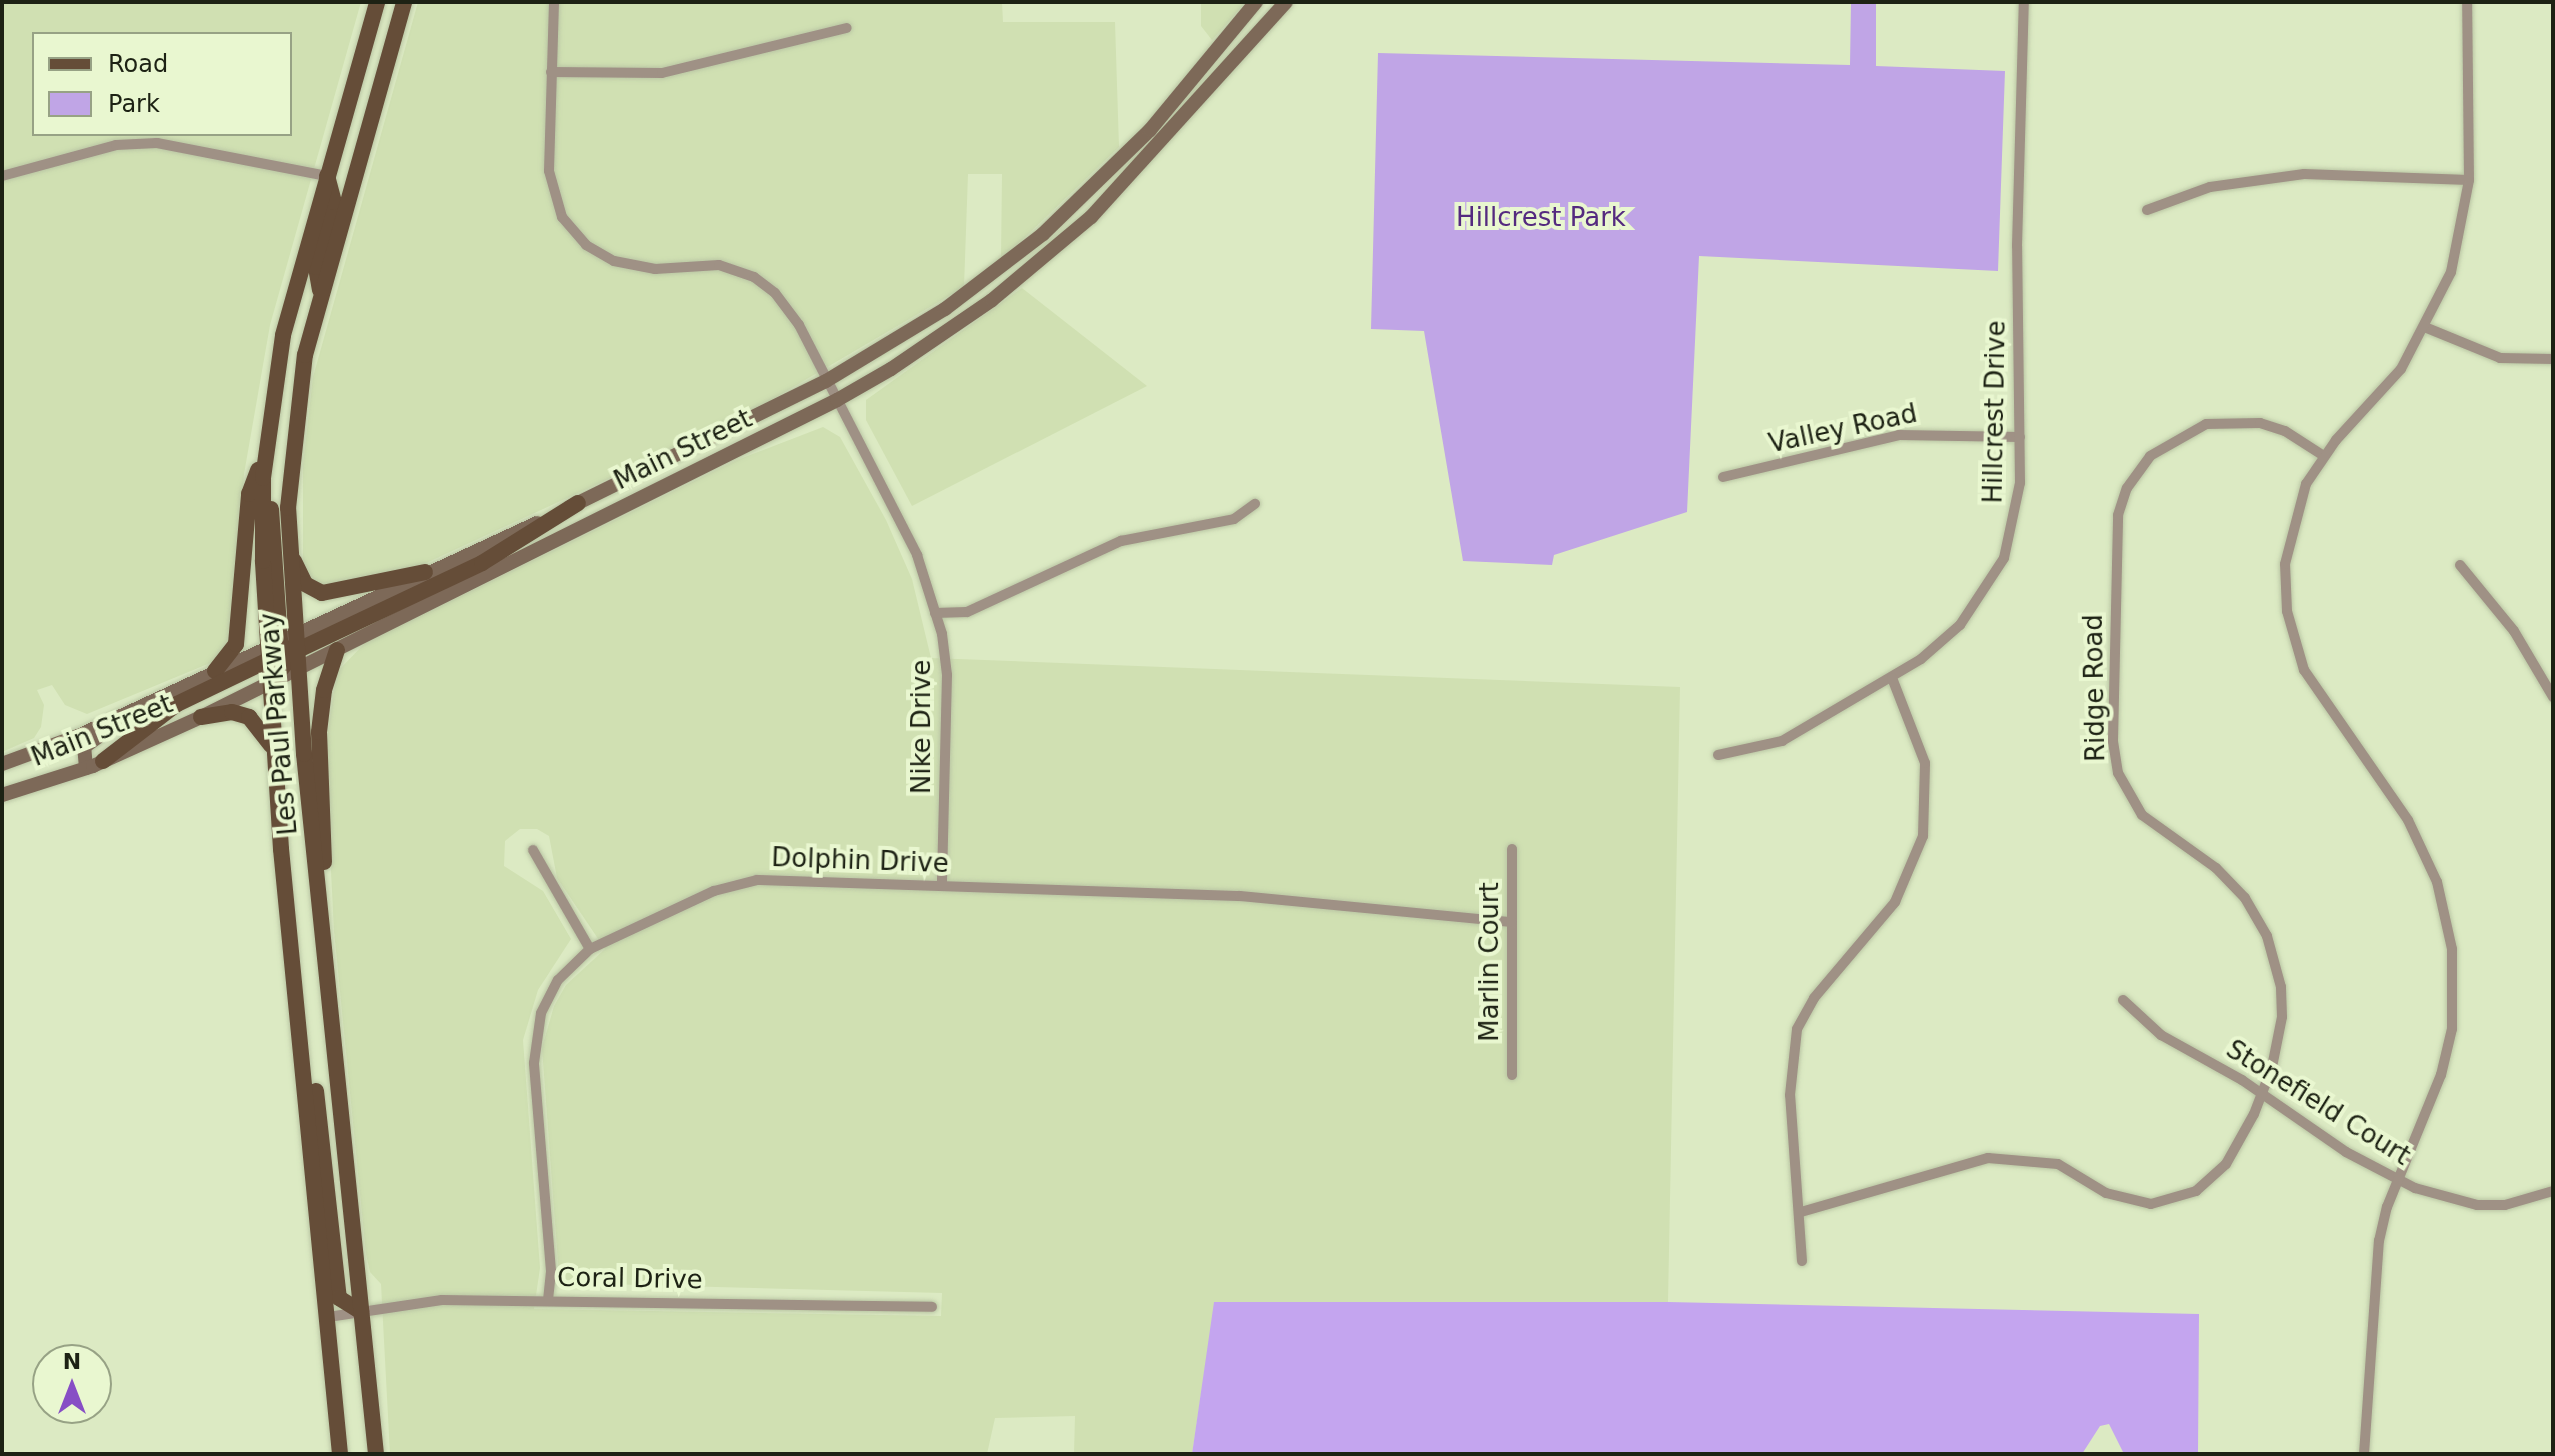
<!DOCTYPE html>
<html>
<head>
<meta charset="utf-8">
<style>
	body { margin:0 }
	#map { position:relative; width:2555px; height:1456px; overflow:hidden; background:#dceac3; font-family:"DejaVu Sans",sans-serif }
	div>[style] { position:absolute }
	.built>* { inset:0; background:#d0e0b2 }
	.green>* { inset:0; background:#c0a5e6 }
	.forest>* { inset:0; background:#c4a5ef }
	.roads { filter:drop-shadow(0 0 2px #bac6a4) drop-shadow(0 0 2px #bac6a4) }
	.street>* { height:10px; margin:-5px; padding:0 5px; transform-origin:5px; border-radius:5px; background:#9f9185 }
	.secondary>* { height:14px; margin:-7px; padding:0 7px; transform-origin:7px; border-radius:7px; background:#7d6958 }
	.primary>* { height:16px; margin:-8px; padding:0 8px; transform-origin:8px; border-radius:8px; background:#654d38 }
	span { translate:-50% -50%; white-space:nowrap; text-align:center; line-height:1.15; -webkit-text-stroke:8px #e9f7d0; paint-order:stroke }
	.park-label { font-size:26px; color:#542a7f }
	.street-label { font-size:26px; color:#1d2214 }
	.frame { position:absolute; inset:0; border:4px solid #1d2214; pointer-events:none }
	.legend { position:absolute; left:32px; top:32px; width:260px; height:104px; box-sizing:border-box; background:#e9f7d0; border:2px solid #97a285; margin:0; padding:10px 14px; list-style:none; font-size:24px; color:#1d2214 }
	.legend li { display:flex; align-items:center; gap:16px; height:40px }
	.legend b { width:40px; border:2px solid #97a285 }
	.north { position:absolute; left:32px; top:1344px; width:80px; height:80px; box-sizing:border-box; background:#e9f7d0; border:2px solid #97a285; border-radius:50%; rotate:0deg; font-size:22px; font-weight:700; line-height:32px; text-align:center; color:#1d2214 }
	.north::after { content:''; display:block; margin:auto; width:28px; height:36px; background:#874ec5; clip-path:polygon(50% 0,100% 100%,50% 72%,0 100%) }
</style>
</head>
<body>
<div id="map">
	<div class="built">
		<i style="clip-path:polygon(evenodd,2px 2px,361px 2px,270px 325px,244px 474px,232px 641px,215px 661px,87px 714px,65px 705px,52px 685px,37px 690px,44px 705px,41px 727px,34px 738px,2px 752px,2px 2px,34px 34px,290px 34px,290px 134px,34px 134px,34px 34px)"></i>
		<i style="clip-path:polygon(418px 2px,1002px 2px,1003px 22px,1115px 22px,1119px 147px,1001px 260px,1002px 174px,968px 174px,964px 287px,740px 418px,409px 571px,329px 588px,312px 580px,303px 563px,303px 465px,313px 377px)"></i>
		<i style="clip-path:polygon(1201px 2px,1246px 2px,1212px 40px,1201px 26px)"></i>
		<i style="clip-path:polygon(1022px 288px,1147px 386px,912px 506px,866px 420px,866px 400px)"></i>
		<i style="clip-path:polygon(evenodd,823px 427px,840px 437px,886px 520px,912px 579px,931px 658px,1680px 687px,1668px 1302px,1215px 1302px,1192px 1454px,1074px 1454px,1075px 1416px,995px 1418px,987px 1454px,390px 1454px,381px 1284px,370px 1272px,366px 1254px,334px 931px,325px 751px,337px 672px,365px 643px,737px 460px,823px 427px,520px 829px,537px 829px,549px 836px,557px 878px,605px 949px,566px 985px,554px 1006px,542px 1048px,559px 1276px,565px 1283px,942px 1293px,941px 1316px,534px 1309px,540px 1268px,523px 1040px,538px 990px,571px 939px,543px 891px,504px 866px,505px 841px,520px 829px)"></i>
	</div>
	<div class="green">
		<i style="clip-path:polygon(1851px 2px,1876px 2px,1876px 66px,2005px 71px,1998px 271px,1699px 256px,1687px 512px,1554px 555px,1552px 565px,1463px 561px,1424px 331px,1371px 329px,1378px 53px,1850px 65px)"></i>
	</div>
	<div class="forest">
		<i style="clip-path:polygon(1214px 1302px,1668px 1302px,2199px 1314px,2198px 1454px,2124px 1454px,2109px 1424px,2100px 1426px,2082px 1454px,1192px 1454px)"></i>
	</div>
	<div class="roads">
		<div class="street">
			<i style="left:554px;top:2px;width:169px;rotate:91.7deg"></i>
			<i style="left:549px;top:171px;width:48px;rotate:74.2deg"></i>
			<i style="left:562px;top:217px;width:37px;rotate:49deg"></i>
			<i style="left:586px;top:245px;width:32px;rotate:30deg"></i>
			<i style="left:614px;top:261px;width:42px;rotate:11deg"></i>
			<i style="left:655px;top:269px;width:64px;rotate:-3.6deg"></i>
			<i style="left:719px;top:265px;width:37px;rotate:19deg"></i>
			<i style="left:754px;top:277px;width:26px;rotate:37deg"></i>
			<i style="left:775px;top:293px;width:40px;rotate:53deg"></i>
			<i style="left:799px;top:325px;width:259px;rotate:62.8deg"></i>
			<i style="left:917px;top:555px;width:83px;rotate:72.4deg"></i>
			<i style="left:942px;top:634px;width:41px;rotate:83deg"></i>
			<i style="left:947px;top:675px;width:211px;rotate:91.4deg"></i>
			<i style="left:551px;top:72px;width:111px;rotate:0.5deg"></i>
			<i style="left:662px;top:73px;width:190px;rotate:-13.7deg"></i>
			<i style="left:2px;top:176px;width:118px;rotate:-15.2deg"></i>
			<i style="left:116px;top:145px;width:41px;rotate:-2.8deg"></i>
			<i style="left:157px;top:143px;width:173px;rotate:11deg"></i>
			<i style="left:2147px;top:210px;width:67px;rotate:-20.1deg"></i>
			<i style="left:2210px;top:187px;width:95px;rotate:-7.9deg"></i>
			<i style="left:2304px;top:174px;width:165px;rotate:2.1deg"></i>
			<i style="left:2427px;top:328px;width:79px;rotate:22.3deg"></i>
			<i style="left:2500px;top:358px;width:53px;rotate:1.1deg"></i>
			<i style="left:1723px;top:477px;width:181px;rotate:-13.4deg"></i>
			<i style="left:1899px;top:435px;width:121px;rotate:0.9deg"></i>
			<i style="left:2460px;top:565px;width:85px;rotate:50.7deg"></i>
			<i style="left:2514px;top:631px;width:77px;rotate:59.4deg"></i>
			<i style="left:935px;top:613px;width:32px;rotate:-2deg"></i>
			<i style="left:967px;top:612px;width:170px;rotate:-24.8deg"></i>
			<i style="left:1121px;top:541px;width:115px;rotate:-11deg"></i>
			<i style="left:1234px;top:519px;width:26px;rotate:-36deg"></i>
			<i style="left:1718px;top:755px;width:66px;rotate:-12.3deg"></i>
			<i style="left:1782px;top:741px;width:161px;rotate:-30.5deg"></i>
			<i style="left:1921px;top:659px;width:52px;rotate:-41.1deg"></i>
			<i style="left:1960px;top:625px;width:80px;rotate:-56.7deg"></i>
			<i style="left:2004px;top:558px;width:77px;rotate:-78deg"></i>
			<i style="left:2020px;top:483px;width:237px;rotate:-90.7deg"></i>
			<i style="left:2017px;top:246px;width:244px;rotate:-88.4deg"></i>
			<i style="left:1512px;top:849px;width:226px;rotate:90deg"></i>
			<i style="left:533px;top:850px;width:114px;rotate:60.1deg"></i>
			<i style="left:2123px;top:1000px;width:52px;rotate:42.6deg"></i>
			<i style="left:2161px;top:1035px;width:93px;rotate:29.1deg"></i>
			<i style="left:2242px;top:1080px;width:126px;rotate:34.7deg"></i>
			<i style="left:2346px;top:1152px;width:78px;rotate:27.6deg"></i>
			<i style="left:2415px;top:1188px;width:64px;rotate:15.3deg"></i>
			<i style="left:2477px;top:1205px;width:28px"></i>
			<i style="left:2505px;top:1205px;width:50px;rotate:-16.3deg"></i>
			<i style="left:1801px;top:1212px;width:195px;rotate:-16.1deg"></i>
			<i style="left:1988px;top:1158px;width:70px;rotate:4.9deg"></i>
			<i style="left:2058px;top:1164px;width:56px;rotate:31.1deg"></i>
			<i style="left:2106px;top:1193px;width:46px;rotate:13.7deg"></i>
			<i style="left:2151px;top:1204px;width:47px;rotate:-16.1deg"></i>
			<i style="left:2196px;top:1191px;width:40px;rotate:-42deg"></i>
			<i style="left:2226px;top:1164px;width:57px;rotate:-60.8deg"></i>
			<i style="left:2254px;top:1114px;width:50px;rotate:-69deg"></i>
			<i style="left:2272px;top:1067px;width:51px;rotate:-78.7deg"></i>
			<i style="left:2282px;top:1017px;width:30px;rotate:-92deg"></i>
			<i style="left:2281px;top:987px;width:53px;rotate:-105.4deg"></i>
			<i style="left:2267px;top:936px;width:44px;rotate:-120.1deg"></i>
			<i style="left:2245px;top:898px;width:42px;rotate:-134deg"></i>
			<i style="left:2216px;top:868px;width:91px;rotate:-144.4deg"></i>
			<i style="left:2142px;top:815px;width:48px;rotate:-119.7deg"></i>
			<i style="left:2118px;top:773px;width:32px;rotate:-99deg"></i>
			<i style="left:2113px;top:741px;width:226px;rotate:-88.7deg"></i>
			<i style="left:2118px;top:515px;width:28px;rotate:-72deg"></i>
			<i style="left:2127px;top:488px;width:39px;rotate:-54deg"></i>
			<i style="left:2150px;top:456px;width:64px;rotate:-29.7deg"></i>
			<i style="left:2206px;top:424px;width:54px;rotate:-1.1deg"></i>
			<i style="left:2260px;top:423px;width:26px;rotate:18deg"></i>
			<i style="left:2285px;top:431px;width:46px;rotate:32.7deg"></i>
			<i style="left:1802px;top:1261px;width:166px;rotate:-94.1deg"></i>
			<i style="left:1790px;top:1095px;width:66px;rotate:-83.9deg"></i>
			<i style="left:1797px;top:1029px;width:35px;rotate:-61deg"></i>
			<i style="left:1814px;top:998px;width:126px;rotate:-49.8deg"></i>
			<i style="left:1895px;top:902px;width:72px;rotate:-67deg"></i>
			<i style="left:1923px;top:836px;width:73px;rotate:-88.4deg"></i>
			<i style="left:1925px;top:763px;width:91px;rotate:-111.2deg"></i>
			<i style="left:548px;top:1300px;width:29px;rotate:-84deg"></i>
			<i style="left:551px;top:1271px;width:209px;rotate:-94.7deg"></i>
			<i style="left:534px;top:1063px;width:50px;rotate:-82deg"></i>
			<i style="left:541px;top:1013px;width:37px;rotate:-63deg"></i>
			<i style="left:558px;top:980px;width:45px;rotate:-44.1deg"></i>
			<i style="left:590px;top:949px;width:137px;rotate:-25.1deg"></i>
			<i style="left:714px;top:891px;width:44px;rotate:-14.3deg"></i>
			<i style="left:757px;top:880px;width:483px;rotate:1.9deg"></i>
			<i style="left:1240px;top:896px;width:273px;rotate:5.5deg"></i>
			<i style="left:328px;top:1317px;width:115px;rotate:-8.5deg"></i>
			<i style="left:442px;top:1300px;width:490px;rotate:0.8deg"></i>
			<i style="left:2364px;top:1454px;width:214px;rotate:-86deg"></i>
			<i style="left:2379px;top:1241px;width:35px;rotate:-77deg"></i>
			<i style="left:2387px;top:1207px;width:143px;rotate:-67.8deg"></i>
			<i style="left:2441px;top:1075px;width:47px;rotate:-76.6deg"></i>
			<i style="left:2452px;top:1029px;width:80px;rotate:-90deg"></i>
			<i style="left:2452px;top:949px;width:69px;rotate:-102.6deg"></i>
			<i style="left:2437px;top:882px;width:68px;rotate:-115.1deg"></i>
			<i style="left:2408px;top:820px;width:183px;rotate:-124.7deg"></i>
			<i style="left:2304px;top:670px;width:61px;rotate:-106.1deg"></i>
			<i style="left:2287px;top:611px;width:47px;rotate:-92.4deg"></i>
			<i style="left:2285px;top:564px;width:83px;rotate:-75.3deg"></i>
			<i style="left:2306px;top:484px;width:53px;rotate:-55.7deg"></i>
			<i style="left:2336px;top:440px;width:96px;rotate:-47.5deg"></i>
			<i style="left:2401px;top:369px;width:109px;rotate:-62.7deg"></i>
			<i style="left:2451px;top:272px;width:94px;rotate:-78.9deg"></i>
			<i style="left:2469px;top:180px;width:178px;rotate:-90.6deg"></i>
		</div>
		<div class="secondary">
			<i style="left:570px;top:507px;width:285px;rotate:-26.2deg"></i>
			<i style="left:826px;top:381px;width:139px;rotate:-31.2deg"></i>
			<i style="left:945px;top:309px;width:123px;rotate:-37.4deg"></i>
			<i style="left:1043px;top:234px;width:149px;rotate:-44.2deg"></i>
			<i style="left:1150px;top:130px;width:166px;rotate:-50.4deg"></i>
			<i style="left:2px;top:764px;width:81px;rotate:-20.2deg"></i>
			<i style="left:78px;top:736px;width:506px;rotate:-24.89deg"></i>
			<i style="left:86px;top:768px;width:21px;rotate:-95deg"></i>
			<i style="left:84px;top:747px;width:26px;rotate:-36deg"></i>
			<i style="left:2px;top:795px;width:96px;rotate:-17.7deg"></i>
			<i style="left:93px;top:766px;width:119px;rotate:-24.4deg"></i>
			<i style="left:201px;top:717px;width:711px;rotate:-26.49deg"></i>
			<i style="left:837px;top:400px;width:62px;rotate:-29.9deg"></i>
			<i style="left:891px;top:369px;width:122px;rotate:-34.3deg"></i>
			<i style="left:992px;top:300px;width:129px;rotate:-40deg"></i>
			<i style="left:1091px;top:217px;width:290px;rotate:-47.8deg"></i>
		</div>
		<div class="primary">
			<i style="left:320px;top:290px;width:23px;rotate:-100deg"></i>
			<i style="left:316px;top:267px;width:67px;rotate:-74.5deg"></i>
			<i style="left:334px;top:202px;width:27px;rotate:-105deg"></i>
			<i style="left:271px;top:509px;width:132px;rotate:86.1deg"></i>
			<i style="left:280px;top:641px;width:23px;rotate:65deg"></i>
			<i style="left:294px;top:561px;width:25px;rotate:64deg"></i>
			<i style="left:305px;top:584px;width:19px;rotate:28deg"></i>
			<i style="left:322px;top:593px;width:105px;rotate:-11.5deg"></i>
			<i style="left:215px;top:671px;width:34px;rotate:-52deg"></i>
			<i style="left:236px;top:644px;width:151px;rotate:-85deg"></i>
			<i style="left:249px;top:494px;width:26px;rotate:-69deg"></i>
			<i style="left:271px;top:681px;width:39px;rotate:-50deg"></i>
			<i style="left:296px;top:651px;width:206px;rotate:-25.3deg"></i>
			<i style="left:482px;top:563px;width:113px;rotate:-32deg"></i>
			<i style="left:201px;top:717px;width:31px;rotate:-9deg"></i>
			<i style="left:232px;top:712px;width:18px;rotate:16deg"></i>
			<i style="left:249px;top:717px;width:36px;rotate:52deg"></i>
			<i style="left:103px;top:761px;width:93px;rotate:-37.6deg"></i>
			<i style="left:177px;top:704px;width:113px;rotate:-25.7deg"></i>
			<i style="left:324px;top:862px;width:130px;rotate:-92.2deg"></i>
			<i style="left:319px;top:732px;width:42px;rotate:-83.2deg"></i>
			<i style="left:324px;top:690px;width:42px;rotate:-72deg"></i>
			<i style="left:316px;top:1091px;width:208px;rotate:83.7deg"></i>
			<i style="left:339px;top:1298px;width:26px;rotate:32deg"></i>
			<i style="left:340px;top:1454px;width:608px;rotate:-95.57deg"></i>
			<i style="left:281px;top:849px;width:289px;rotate:-93.6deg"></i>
			<i style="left:263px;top:561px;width:83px;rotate:-90deg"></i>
			<i style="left:263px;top:478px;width:144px;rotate:-82deg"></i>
			<i style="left:283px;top:335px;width:346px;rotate:-74.2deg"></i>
			<i style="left:376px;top:1454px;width:704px;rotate:-95.87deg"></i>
			<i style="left:304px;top:754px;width:247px;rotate:-93.7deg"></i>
			<i style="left:288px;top:508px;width:154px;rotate:-83.7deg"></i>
			<i style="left:305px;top:355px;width:367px;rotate:-74.3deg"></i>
		</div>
	</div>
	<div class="park-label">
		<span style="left:1541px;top:218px">Hillcrest Park</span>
	</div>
	<div class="street-label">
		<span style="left:1995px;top:412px;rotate:-89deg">Hillcrest Drive</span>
		<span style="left:1843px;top:429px;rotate:-12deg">Valley Road</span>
		<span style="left:683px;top:450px;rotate:-26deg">Main Street</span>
		<span style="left:2095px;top:688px;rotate:-91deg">Ridge Road</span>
		<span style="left:279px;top:724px;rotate:-95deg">Les Paul Parkway</span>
		<span style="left:922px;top:727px;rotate:-90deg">Nike Drive</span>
		<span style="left:102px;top:731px;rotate:-22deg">Main Street</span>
		<span style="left:860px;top:861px;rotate:2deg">Dolphin Drive</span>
		<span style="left:1490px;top:962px;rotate:-90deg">Marlin Court</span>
		<span style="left:2318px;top:1103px;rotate:32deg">Stonefield Court</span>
		<span style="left:630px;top:1279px;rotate:1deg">Coral Drive</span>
	</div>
	<div class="frame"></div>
	<ul class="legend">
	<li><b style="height:10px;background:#654d38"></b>Road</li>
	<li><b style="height:22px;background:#c0a5e6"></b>Park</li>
	</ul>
	<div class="north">N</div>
</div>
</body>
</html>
